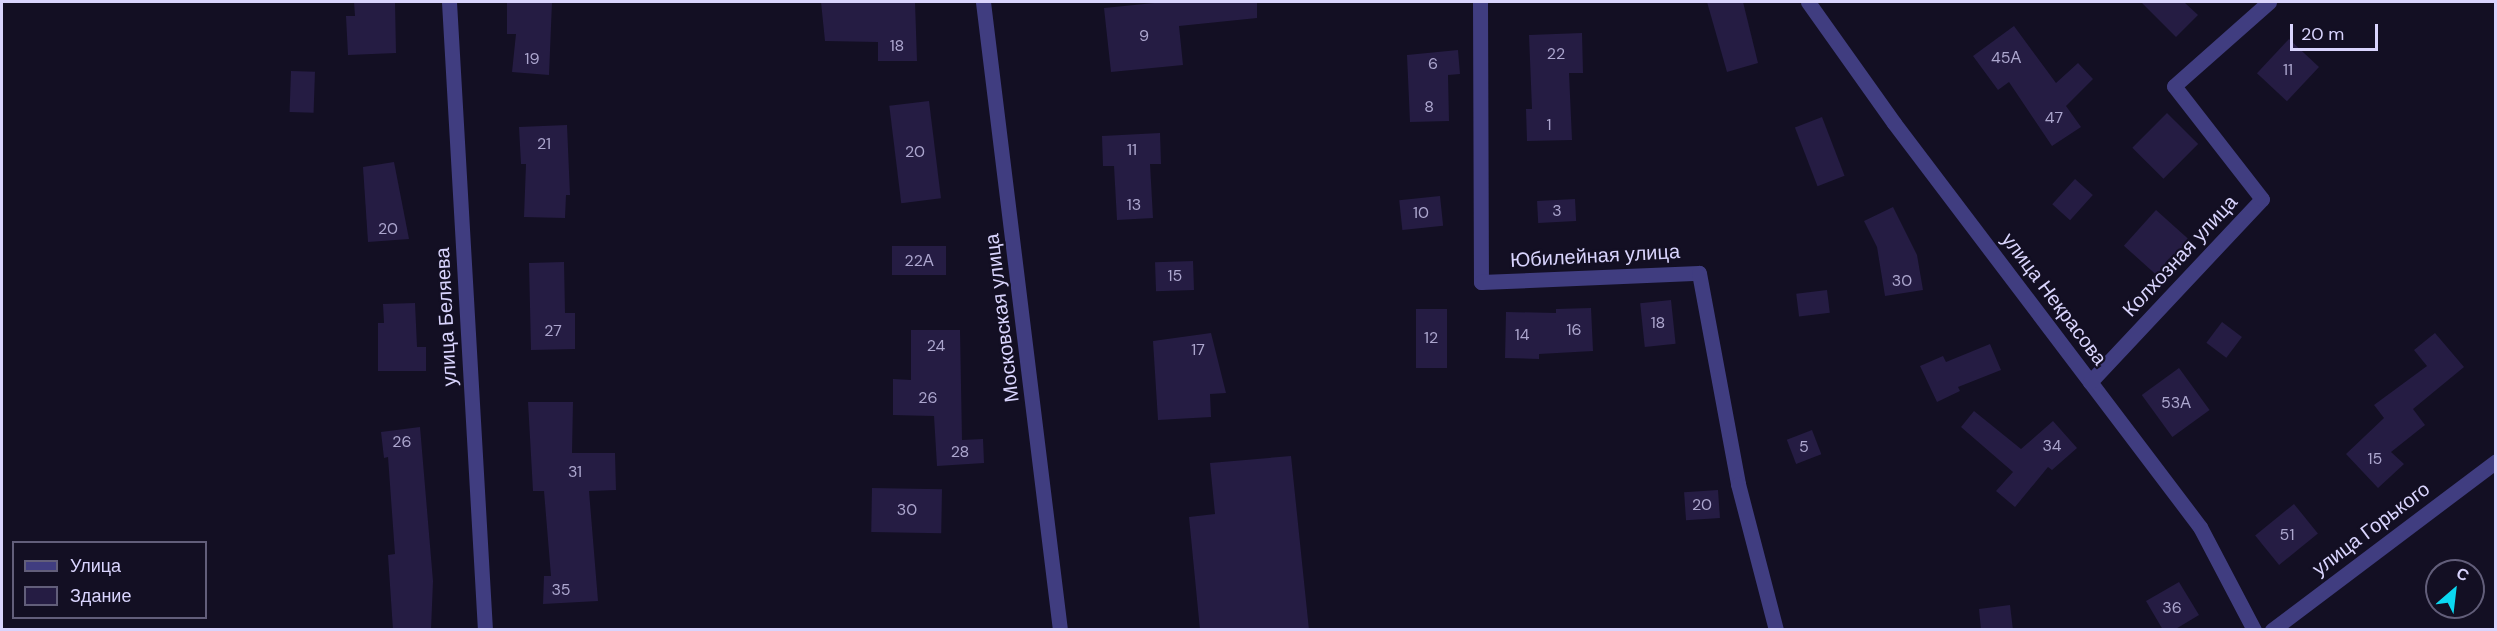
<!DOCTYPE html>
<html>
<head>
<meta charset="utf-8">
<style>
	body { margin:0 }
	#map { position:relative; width:2497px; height:631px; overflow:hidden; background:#130f23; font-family:"DM Sans",sans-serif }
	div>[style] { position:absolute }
	.building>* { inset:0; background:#251c43; transform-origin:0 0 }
	.street>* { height:15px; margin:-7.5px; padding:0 7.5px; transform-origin:7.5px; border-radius:7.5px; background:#403d80 }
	span { translate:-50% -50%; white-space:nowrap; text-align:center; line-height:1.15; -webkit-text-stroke:4.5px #130f23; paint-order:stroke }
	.number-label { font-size:16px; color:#aca6ce }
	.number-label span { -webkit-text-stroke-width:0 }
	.street-label { font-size:20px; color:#d9d4fd }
	.frame { position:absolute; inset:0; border:3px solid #d9d4fd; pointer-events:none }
	.legend { position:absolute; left:12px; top:541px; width:195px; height:78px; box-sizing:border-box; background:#130f23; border:2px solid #625e7a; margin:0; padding:8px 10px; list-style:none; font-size:18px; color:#d9d4fd }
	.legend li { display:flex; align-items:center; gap:12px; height:30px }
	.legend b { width:30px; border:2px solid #625e7a }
	.north { position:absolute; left:2425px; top:559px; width:60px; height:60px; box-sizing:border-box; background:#130f23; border:2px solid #625e7a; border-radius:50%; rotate:28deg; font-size:16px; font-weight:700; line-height:24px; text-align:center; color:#d9d4fd }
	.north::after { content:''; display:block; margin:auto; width:21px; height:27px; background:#0bd8f1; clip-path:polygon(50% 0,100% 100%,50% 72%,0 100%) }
	.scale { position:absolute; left:2290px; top:24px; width:88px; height:27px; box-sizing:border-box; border:3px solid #d9d4fd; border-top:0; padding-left:8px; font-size:18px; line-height:21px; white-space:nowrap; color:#d9d4fd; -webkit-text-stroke:4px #130f23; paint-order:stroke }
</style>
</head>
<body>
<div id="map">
	<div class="building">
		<i style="clip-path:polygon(354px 2px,395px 2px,396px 53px,348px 55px,346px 16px,355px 16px)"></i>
		<i style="clip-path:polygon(507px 2px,552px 2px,549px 75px,512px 72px,516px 34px,507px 34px)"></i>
		<i style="clip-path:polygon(821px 2px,915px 2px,917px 61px,878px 61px,878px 42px,825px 41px)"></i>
		<i style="clip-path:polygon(1164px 2px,1257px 2px,1257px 18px,1179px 26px,1183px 65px,1111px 72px,1104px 8px)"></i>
		<i style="clip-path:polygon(1707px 2px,1743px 2px,1758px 63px,1727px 72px)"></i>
		<i style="clip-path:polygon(2141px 2px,2184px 2px,2198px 15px,2176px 37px)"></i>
		<i style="clip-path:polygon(2014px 26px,2056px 83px,2078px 63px,2093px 79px,2066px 106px,2081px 127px,2052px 146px,2009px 82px,1998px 90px,1973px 56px)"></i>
		<i style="clip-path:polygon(1582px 33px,1583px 73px,1569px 73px,1572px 140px,1527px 141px,1526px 109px,1532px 109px,1529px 35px)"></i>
		<i style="left:2289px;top:39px;width:41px;height:47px;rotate:43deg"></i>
		<i style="clip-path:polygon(1458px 50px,1460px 74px,1448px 75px,1449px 121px,1410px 122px,1407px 55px)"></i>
		<i style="left:291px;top:71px;width:24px;height:41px;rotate:2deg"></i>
		<i style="left:929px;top:101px;width:98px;height:40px;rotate:83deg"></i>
		<i style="left:2167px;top:113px;width:44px;height:49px;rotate:45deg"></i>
		<i style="left:1822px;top:117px;width:63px;height:29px;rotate:69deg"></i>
		<i style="clip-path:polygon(567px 125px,570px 195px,566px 195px,565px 218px,524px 217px,526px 164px,521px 164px,519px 127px)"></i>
		<i style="clip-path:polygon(1160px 133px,1161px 164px,1150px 164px,1153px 218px,1117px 220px,1114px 166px,1103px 166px,1102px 136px)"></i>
		<i style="clip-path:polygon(394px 162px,409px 239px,368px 242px,363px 167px)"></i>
		<i style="left:2075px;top:179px;width:24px;height:34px;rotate:42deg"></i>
		<i style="left:1440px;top:196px;width:30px;height:41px;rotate:84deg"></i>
		<i style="left:1575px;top:199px;width:22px;height:38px;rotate:87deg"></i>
		<i style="clip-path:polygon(1893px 207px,1917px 255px,1923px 290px,1885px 296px,1877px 247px,1864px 221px)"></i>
		<i style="left:2156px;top:210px;width:45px;height:48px;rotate:42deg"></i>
		<i style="left:946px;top:246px;width:29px;height:54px;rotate:90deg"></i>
		<i style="left:1193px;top:261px;width:29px;height:38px;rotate:88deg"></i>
		<i style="clip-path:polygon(564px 262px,565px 313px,575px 313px,575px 349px,531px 350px,529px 263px)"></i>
		<i style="left:1827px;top:290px;width:23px;height:31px;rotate:83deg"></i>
		<i style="left:1671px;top:300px;width:44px;height:31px;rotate:84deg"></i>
		<i style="clip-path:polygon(415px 303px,417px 347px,426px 347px,426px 371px,378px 371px,378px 323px,384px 323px,383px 304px)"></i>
		<i style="clip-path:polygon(1591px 308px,1593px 351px,1539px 354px,1539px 359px,1505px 358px,1506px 312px,1556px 313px,1556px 309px)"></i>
		<i style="left:1416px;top:309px;width:31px;height:59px"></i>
		<i style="left:2222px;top:322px;width:25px;height:26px;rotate:37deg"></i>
		<i style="clip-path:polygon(911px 330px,960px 330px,962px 440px,983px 439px,984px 463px,937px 466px,934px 416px,893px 415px,893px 379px,911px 380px)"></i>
		<i style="clip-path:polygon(1211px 333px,1226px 393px,1210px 394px,1211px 417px,1158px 420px,1153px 341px)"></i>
		<i style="clip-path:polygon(2435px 333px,2464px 367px,2413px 409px,2425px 425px,2391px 452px,2404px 464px,2378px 488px,2346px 454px,2384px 418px,2374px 405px,2427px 366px,2414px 350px)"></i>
		<i style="clip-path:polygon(1990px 344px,2001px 370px,1958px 387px,1960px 391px,1937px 402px,1920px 366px,1943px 356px,1946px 362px)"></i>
		<i style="left:2179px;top:368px;width:52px;height:46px;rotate:54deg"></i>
		<i style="clip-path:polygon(528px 402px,573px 402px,572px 453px,615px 453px,616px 490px,589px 491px,598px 601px,543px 604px,544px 576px,551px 576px,544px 491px,533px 491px)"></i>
		<i style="clip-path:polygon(1974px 411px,2021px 449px,2053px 421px,2077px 448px,2052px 470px,2048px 467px,2015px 507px,1996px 491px,2013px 472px,1961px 427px)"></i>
		<i style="clip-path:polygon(420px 427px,433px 581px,431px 630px,393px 630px,388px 555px,395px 554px,388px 457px,384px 458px,381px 432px)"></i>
		<i style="left:1812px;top:430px;width:26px;height:27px;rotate:69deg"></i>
		<i style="clip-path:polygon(1291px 456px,1309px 630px,1200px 630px,1189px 517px,1215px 514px,1210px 463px)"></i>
		<i style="left:872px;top:488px;width:70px;height:44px;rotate:1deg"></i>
		<i style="left:1718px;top:490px;width:28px;height:34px;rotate:86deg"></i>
		<i style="left:2294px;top:504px;width:38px;height:50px;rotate:51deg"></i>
		<i style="clip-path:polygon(2179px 582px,2199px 615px,2174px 630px,2163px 630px,2146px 601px)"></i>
		<i style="clip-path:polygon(2010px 605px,2013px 630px,1981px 630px,1979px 609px)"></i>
	</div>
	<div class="street">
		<i style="left:449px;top:2px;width:629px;rotate:86.72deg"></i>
		<i style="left:983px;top:2px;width:633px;rotate:83.01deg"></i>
		<i style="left:1480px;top:2px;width:280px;rotate:89.8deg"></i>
		<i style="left:1481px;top:282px;width:218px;rotate:-2.4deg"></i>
		<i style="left:1699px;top:273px;width:215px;rotate:79.5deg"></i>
		<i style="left:1738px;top:484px;width:151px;rotate:75.4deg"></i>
		<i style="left:1808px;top:2px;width:148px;rotate:54.6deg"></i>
		<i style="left:1894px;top:123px;width:507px;rotate:52.86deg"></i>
		<i style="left:2200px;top:527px;width:116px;rotate:62.3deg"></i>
		<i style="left:2090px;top:382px;width:251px;rotate:-46.8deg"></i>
		<i style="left:2262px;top:199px;width:143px;rotate:-127.9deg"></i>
		<i style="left:2174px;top:86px;width:127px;rotate:-41.5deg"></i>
		<i style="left:2272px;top:630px;width:281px;rotate:-37deg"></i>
	</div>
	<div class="number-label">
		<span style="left:1144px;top:36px">9</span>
		<span style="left:897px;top:46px">18</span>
		<span style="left:1556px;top:54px">22</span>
		<span style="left:2006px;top:58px">45А</span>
		<span style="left:532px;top:59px">19</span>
		<span style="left:1433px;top:64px">6</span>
		<span style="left:2288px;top:70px">11</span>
		<span style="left:1429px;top:107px">8</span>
		<span style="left:2054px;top:118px">47</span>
		<span style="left:1549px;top:125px">1</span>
		<span style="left:544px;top:144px">21</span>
		<span style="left:1132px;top:150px">11</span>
		<span style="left:915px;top:152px">20</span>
		<span style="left:1134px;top:205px">13</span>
		<span style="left:1557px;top:211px">3</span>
		<span style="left:1421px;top:213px">10</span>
		<span style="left:388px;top:229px">20</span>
		<span style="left:919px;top:261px">22А</span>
		<span style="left:1175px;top:276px">15</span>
		<span style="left:1902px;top:281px">30</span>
		<span style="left:1658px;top:323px">18</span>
		<span style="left:1574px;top:330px">16</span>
		<span style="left:553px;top:331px">27</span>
		<span style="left:1522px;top:335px">14</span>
		<span style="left:1431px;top:338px">12</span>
		<span style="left:936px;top:346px">24</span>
		<span style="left:1198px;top:350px">17</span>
		<span style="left:928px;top:398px">26</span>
		<span style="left:2176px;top:403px">53А</span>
		<span style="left:402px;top:442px">26</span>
		<span style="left:2052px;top:446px">34</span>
		<span style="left:1804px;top:447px">5</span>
		<span style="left:960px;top:452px">28</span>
		<span style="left:2375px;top:459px">15</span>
		<span style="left:575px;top:472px">31</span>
		<span style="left:1702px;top:505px">20</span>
		<span style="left:907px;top:510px">30</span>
		<span style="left:2287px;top:535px">51</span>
		<span style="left:561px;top:590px">35</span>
		<span style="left:2172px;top:608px">36</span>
	</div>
	<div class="street-label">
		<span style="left:1595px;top:256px;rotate:-3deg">Юбилейная улица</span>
		<span style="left:2180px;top:256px;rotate:-47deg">Колхозная улица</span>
		<span style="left:2054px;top:299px;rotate:53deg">улица Некрасова</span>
		<span style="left:446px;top:317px;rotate:-93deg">улица Беляева</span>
		<span style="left:1002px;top:318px;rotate:-97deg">Московская улица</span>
		<span style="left:2371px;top:529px;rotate:-37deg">улица Горького</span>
	</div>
	<div class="frame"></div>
	<ul class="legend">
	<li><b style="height:8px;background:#403d80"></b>Улица</li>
	<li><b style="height:16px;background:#251c43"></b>Здание</li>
	</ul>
	<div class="north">С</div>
	<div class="scale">20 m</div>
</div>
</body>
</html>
